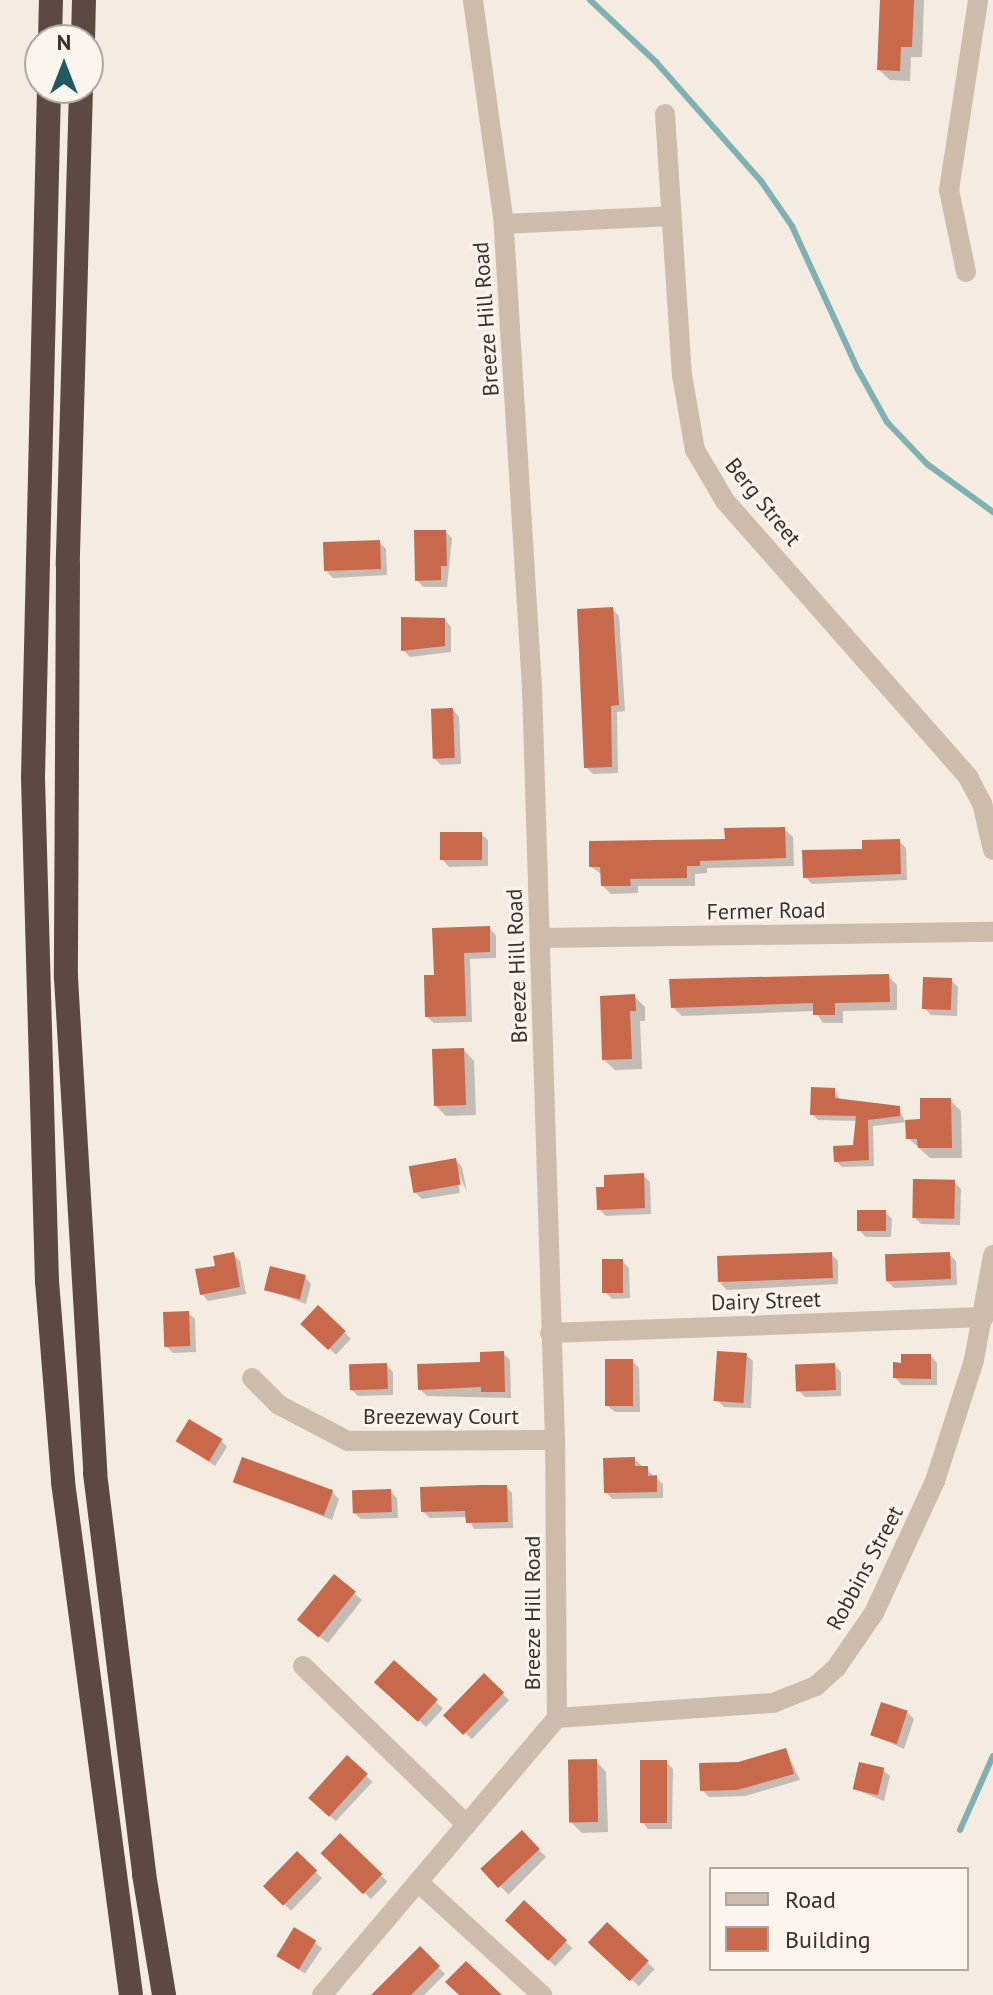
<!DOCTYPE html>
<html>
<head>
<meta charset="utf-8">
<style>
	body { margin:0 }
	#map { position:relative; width:993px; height:1995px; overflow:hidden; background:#f4ebe1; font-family:"PT Sans",sans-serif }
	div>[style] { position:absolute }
	.shadow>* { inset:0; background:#0003; transform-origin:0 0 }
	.stream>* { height:6px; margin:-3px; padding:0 3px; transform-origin:3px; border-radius:3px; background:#7fb0b2 }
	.building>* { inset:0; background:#c8694b; transform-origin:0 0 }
	.street>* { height:20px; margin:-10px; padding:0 10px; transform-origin:10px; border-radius:10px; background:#cdbbac }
	.highway>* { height:24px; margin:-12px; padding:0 12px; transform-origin:12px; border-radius:12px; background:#5c4a42 }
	span { translate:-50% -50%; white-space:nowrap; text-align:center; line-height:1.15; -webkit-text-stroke:6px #fbf5ee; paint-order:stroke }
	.street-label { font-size:22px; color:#3b302b }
	.legend { position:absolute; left:709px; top:1867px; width:260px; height:104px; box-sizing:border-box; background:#fbf5ee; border:2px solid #aea6a0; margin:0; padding:10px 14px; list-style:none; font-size:24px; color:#3b302b }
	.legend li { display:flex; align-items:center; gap:16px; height:40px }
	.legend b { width:40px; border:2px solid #aea6a0 }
	.north { position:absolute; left:24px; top:24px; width:80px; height:80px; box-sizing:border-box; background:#fbf5ee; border:2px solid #aea6a0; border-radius:50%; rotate:0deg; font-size:22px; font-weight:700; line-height:32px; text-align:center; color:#3b302b }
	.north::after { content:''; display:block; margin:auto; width:28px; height:36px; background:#1f5a5e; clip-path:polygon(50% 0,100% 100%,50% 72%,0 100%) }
</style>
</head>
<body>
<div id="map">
	<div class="shadow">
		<i style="clip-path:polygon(882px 0,924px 0,922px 57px,911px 57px,910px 81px,890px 80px,879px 70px)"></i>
		<i style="clip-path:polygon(446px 532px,452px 538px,447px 587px,423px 587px,417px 580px)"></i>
		<i style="clip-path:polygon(379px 542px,386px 549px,387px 575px,333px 578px,326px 571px)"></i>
		<i style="clip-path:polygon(612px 609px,619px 616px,625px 711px,617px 712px,618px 773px,593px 774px,586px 767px)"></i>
		<i style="clip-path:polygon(445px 620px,451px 627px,451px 652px,410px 657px,403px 650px)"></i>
		<i style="clip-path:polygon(453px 710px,459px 717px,461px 764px,441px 765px,434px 758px)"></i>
		<i style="clip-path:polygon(784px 829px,793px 837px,794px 866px,707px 868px,707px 873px,695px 874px,695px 886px,638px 886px,638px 893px,611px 894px,603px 886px,603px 875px,591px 867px)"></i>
		<i style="clip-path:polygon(481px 834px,488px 840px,488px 866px,449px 867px,443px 860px)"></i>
		<i style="clip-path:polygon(899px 841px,906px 848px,907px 880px,812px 884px,805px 877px)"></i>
		<i style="clip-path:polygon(489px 928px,496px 935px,496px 958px,470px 959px,472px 1022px,434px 1023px,427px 1017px,436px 977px)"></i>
		<i style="clip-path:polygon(888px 976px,897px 985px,897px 1010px,843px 1011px,843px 1023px,823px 1023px,815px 1011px,682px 1016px,673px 1007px)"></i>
		<i style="clip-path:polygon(951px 980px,958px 987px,957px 1016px,931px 1015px,924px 1008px)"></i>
		<i style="clip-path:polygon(634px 996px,645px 1007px,645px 1021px,640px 1021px,642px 1069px,615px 1070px,604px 1060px)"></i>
		<i style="clip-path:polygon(464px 1050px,474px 1061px,476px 1115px,446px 1116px,435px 1105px)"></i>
		<i style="clip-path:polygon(834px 1090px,840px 1100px,899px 1108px,905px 1122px,922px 1121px,950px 1100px,961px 1111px,962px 1158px,930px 1158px,908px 1138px,907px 1122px,873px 1126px,874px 1166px,842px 1167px,836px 1161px,855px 1147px,858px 1121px,818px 1120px,812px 1114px)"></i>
		<i style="clip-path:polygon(456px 1160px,462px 1167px,467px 1192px,455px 1165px,460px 1193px,422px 1199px,415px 1192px)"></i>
		<i style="clip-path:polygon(643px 1175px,650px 1182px,651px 1214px,606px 1216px,599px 1209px)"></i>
		<i style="clip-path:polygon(954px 1182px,961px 1189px,960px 1225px,921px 1224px,914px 1217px)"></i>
		<i style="clip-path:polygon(885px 1212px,892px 1219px,891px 1237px,866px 1237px,859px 1230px)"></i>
		<i style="clip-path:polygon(831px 1254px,838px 1261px,838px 1284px,727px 1290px,720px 1283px)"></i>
		<i style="clip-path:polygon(949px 1254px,956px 1261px,957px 1285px,894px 1288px,887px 1281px)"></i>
		<i style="clip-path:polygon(233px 1255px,240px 1261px,246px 1294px,208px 1301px,202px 1294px,217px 1267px)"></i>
		<i style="clip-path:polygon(622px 1261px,629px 1268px,630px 1298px,612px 1299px,605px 1292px)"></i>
		<i style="clip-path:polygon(305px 1277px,311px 1284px,306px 1304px,266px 1289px)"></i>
		<i style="left:318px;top:1308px;width:45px;height:22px;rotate:43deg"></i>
		<i style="clip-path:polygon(188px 1313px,195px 1319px,196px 1352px,173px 1353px,166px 1346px)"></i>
		<i style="clip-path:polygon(503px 1353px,510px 1360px,511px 1398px,427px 1396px,420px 1389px)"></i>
		<i style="clip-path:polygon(746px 1355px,753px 1361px,751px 1408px,724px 1407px,717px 1400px)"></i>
		<i style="clip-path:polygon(931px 1356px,937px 1363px,937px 1385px,902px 1385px,895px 1378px)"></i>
		<i style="clip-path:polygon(632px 1361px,639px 1368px,640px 1412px,615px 1412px,608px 1406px)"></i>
		<i style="clip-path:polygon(386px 1365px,393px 1372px,393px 1395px,358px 1396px,351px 1389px)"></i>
		<i style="clip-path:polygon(834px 1365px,841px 1372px,841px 1396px,805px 1397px,798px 1390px)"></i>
		<i style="clip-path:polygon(221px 1440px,227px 1447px,215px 1466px,177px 1441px)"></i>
		<i style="clip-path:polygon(634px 1459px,663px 1484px,663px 1498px,612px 1499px,606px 1492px)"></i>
		<i style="clip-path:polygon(233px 1481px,332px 1492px,339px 1499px,332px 1520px)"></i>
		<i style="clip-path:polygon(506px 1487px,512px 1493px,513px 1528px,474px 1529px,468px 1517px,430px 1518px,423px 1512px)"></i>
		<i style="clip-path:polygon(390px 1491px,397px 1498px,398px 1518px,361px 1519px,354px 1513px)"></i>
		<i style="clip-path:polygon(335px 1577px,362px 1600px,328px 1643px,307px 1628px)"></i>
		<i style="left:394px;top:1663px;width:67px;height:25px;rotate:43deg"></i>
		<i style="left:484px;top:1676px;width:35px;height:54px;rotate:44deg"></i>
		<i style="clip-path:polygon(907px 1712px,914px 1719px,904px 1749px,872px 1735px)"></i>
		<i style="clip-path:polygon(786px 1750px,800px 1780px,745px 1796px,709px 1797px,702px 1790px,739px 1764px)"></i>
		<i style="left:347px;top:1758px;width:35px;height:54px;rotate:43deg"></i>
		<i style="clip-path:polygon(596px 1761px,606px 1772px,608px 1832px,582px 1833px,571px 1822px)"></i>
		<i style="clip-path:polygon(666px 1762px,673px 1769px,672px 1829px,648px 1829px,642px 1822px)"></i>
		<i style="clip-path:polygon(883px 1770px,890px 1776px,884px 1801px,854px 1789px)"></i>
		<i style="left:522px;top:1833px;width:34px;height:53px;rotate:45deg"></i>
		<i style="left:340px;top:1836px;width:66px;height:24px;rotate:44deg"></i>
		<i style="left:297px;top:1854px;width:35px;height:45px;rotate:44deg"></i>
		<i style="left:524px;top:1903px;width:66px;height:25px;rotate:43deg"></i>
		<i style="left:607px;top:1925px;width:65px;height:23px;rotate:43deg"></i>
		<i style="left:294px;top:1929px;width:34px;height:31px;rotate:34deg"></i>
		<i style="clip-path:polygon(420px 1949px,445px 1974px,424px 1995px,390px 1995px)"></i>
	</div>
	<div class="stream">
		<i style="left:590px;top:0;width:91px;rotate:43.2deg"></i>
		<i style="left:656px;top:62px;width:159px;rotate:48.6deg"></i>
		<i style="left:761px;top:181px;width:55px;rotate:55.4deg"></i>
		<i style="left:792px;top:226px;width:156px;rotate:65.4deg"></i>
		<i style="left:857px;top:368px;width:62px;rotate:60.9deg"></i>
		<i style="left:887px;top:422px;width:58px;rotate:46.4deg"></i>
		<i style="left:927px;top:464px;width:82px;rotate:36deg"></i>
		<i style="left:960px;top:1830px;width:81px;rotate:-66deg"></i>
	</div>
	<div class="building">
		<i style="clip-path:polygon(880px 0,914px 0,912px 47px,901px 47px,900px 71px,877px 70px)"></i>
		<i style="clip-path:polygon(414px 530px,446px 530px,447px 566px,441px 566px,441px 580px,415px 581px)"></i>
		<i style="left:380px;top:540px;width:29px;height:57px;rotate:88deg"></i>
		<i style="clip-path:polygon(613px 607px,619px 705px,611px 706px,612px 767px,584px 768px,577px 609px)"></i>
		<i style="clip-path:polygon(401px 617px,445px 618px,445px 646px,401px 651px)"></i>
		<i style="left:453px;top:708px;width:50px;height:22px;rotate:88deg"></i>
		<i style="clip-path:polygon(785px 827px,786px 858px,700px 861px,700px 866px,687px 866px,687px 878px,630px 879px,631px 886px,601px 886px,600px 867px,589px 867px,589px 841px,725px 839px,724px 828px)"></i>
		<i style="left:482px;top:832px;width:28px;height:42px;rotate:90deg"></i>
		<i style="clip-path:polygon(900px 839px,901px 874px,803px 878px,802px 850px,862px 849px,862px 840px)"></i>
		<i style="clip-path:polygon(490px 926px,490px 952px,464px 953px,466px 1016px,425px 1017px,424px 975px,434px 975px,432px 928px)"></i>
		<i style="clip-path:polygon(889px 974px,890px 1002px,835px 1003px,835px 1015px,813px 1015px,813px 1003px,671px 1008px,669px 979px)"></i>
		<i style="left:923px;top:977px;width:29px;height:32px;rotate:2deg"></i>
		<i style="clip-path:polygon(635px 994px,636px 1011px,630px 1011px,632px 1059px,602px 1060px,600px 996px)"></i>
		<i style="left:464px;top:1048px;width:57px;height:32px;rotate:88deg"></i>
		<i style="clip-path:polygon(811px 1087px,835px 1088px,835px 1098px,900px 1106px,900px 1116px,868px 1120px,869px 1160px,834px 1162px,833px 1146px,853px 1145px,856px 1116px,810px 1115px)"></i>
		<i style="clip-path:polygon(920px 1098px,951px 1098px,952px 1148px,918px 1148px,917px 1139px,906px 1139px,905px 1120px,920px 1119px)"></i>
		<i style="left:456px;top:1158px;width:27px;height:48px;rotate:80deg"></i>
		<i style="clip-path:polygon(644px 1173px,645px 1208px,597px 1210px,596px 1187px,604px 1187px,604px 1175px)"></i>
		<i style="left:913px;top:1179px;width:42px;height:39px;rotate:1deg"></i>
		<i style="left:857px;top:1210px;width:29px;height:21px"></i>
		<i style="clip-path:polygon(234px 1252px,240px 1287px,200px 1295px,195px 1269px,215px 1266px,213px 1256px)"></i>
		<i style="left:832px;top:1252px;width:26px;height:115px;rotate:88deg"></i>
		<i style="left:950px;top:1252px;width:27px;height:65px;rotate:88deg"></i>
		<i style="left:602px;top:1259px;width:21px;height:34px"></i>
		<i style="left:270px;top:1266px;width:37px;height:25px;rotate:14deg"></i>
		<i style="left:318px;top:1305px;width:38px;height:26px;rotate:43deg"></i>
		<i style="left:189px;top:1311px;width:35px;height:26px;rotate:88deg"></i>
		<i style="clip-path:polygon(504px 1351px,505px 1392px,481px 1392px,481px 1387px,418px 1390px,417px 1364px,480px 1362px,480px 1352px)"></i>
		<i style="left:717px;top:1351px;width:30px;height:50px;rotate:4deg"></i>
		<i style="clip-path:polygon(901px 1354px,931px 1354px,931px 1379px,893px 1378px,893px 1362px,901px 1363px)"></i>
		<i style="left:605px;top:1359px;width:28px;height:47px"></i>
		<i style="left:387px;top:1363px;width:26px;height:38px;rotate:88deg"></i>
		<i style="left:835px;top:1363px;width:27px;height:40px;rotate:88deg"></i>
		<i style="left:189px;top:1419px;width:39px;height:26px;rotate:31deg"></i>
		<i style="left:242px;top:1457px;width:97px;height:27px;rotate:20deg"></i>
		<i style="clip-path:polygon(635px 1457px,635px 1466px,648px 1466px,648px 1476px,657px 1475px,657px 1492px,604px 1493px,603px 1458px)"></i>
		<i style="clip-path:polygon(483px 1485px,507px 1485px,508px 1522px,466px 1523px,465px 1511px,421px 1512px,420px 1487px)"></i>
		<i style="left:391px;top:1489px;width:23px;height:39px;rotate:88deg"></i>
		<i style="left:334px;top:1574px;width:28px;height:59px;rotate:39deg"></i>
		<i style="left:394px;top:1660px;width:59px;height:30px;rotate:42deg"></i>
		<i style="left:484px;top:1673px;width:28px;height:59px;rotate:44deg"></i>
		<i style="left:881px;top:1702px;width:28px;height:35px;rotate:18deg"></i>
		<i style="clip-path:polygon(786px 1748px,794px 1774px,737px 1790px,700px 1791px,699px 1763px,738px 1762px)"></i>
		<i style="left:347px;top:1755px;width:28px;height:58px;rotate:42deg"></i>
		<i style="left:597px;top:1759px;width:63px;height:29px;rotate:89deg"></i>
		<i style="left:640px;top:1760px;width:27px;height:63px"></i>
		<i style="left:859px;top:1762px;width:26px;height:28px;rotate:13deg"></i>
		<i style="left:522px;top:1830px;width:26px;height:57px;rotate:47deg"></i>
		<i style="left:340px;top:1833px;width:59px;height:28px;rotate:44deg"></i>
		<i style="left:297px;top:1851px;width:28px;height:49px;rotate:44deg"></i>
		<i style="left:524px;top:1900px;width:59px;height:28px;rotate:43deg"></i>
		<i style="left:607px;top:1922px;width:57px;height:28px;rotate:43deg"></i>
		<i style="left:294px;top:1927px;width:26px;height:34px;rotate:31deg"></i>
		<i style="clip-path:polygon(420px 1946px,440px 1966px,411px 1995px,371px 1995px)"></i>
		<i style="clip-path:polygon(466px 1961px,502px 1995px,459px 1995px,445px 1982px)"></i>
	</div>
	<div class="street">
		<i style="left:665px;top:114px;width:262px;rotate:86.3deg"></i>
		<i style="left:682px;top:375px;width:76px;rotate:80.2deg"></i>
		<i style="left:695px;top:450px;width:59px;rotate:59.5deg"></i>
		<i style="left:725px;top:501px;width:368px;rotate:48.6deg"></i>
		<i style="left:968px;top:777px;width:30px;rotate:62deg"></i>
		<i style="left:982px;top:803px;width:48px;rotate:76.8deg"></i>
		<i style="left:504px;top:224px;width:167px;rotate:-2.7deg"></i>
		<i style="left:966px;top:272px;width:84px;rotate:-101.7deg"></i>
		<i style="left:949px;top:190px;width:192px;rotate:-81.3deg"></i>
		<i style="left:540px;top:938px;width:453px;rotate:-0.8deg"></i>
		<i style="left:550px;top:1333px;width:434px;rotate:-2.1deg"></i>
		<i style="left:252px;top:1378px;width:38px;rotate:45deg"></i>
		<i style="left:279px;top:1405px;width:78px;rotate:27.6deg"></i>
		<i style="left:348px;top:1441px;width:207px;rotate:-0.3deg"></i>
		<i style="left:303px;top:1666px;width:228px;rotate:44.1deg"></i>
		<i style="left:557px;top:1718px;width:217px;rotate:-4deg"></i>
		<i style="left:773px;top:1703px;width:46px;rotate:-21.6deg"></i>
		<i style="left:816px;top:1686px;width:27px;rotate:-42deg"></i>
		<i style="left:836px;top:1668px;width:67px;rotate:-55.4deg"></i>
		<i style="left:874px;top:1613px;width:145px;rotate:-65.2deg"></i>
		<i style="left:935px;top:1481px;width:127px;rotate:-72.1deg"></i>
		<i style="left:974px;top:1360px;width:107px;rotate:-79.7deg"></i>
		<i style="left:418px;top:1882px;width:168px;rotate:42.3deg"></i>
		<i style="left:322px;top:1995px;width:363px;rotate:-49.7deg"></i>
		<i style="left:557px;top:1718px;width:278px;rotate:-90.4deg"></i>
		<i style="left:555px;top:1440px;width:752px;rotate:-91.75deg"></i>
		<i style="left:532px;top:688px;width:465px;rotate:-93.5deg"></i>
		<i style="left:504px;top:224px;width:226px;rotate:-97.9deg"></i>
	</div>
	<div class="highway">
		<i style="left:50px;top:40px;width:40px;rotate:-88.6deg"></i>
		<i style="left:83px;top:40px;width:40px;rotate:-88.6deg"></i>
		<i style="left:49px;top:88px;width:690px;rotate:91.33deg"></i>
		<i style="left:33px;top:778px;width:503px;rotate:88.41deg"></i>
		<i style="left:47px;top:1281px;width:202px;rotate:85.4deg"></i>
		<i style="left:63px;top:1482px;width:517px;rotate:82.45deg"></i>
		<i style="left:81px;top:88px;width:477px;rotate:91.6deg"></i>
		<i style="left:68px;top:565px;width:413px;rotate:90.3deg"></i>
		<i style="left:66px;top:978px;width:496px;rotate:86.6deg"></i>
		<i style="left:95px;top:1473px;width:404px;rotate:83deg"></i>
		<i style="left:144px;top:1874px;width:123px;rotate:80.6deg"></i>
	</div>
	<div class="street-label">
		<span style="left:486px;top:319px;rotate:-94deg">Breeze Hill Road</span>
		<span style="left:763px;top:502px;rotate:51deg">Berg Street</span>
		<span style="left:766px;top:911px;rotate:-1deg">Fermer Road</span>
		<span style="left:517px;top:966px;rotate:-92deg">Breeze Hill Road</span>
		<span style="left:766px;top:1301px;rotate:-2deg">Dairy Street</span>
		<span style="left:441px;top:1417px">Breezeway Court</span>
		<span style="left:865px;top:1568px;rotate:-62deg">Robbins Street</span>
		<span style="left:533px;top:1613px;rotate:-90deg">Breeze Hill Road</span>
	</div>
	<ul class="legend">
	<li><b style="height:10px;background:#cdbbac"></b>Road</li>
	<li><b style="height:22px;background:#c8694b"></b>Building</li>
	</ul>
	<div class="north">N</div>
</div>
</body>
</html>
